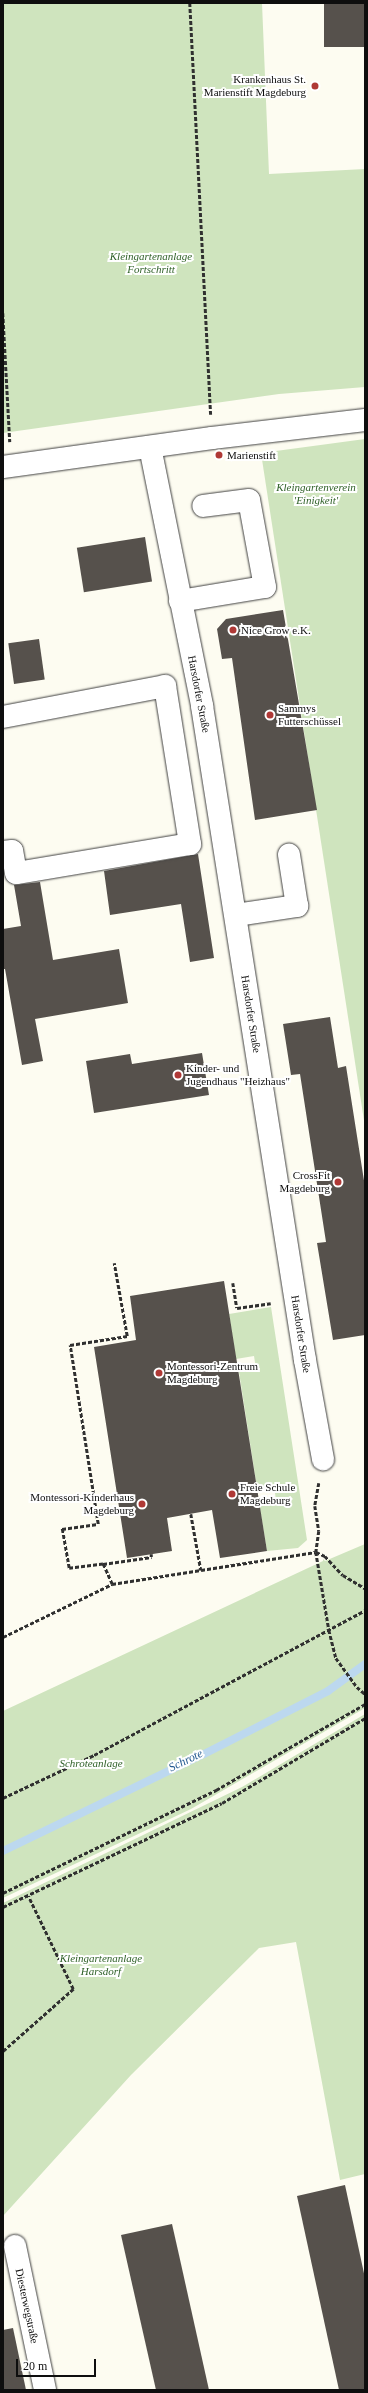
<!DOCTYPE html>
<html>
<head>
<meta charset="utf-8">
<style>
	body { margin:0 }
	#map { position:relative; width:368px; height:2393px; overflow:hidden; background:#fdfcf1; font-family:"Times New Roman",serif }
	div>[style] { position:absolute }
	.green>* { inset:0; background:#cfe4be }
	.stream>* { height:8px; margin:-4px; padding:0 4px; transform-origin:4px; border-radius:4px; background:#bcd8ef }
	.building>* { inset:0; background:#56514c; transform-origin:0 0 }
	.path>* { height:2.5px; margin-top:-1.25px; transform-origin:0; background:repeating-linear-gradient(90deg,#303030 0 4px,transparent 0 6px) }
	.roads { filter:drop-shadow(0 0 1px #414141) drop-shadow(0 0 1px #414141) }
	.minor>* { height:22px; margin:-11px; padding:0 11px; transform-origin:11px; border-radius:11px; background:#fff }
	.dots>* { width:11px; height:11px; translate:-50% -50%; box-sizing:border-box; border:2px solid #fff; border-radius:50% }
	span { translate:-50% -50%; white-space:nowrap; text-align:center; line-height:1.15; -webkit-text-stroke:4px #fff; paint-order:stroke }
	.poi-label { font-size:11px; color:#0e0e0e }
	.right { translate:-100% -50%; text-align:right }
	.left { translate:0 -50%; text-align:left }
	.park-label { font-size:11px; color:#2d5f26; font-style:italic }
	.street-label { font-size:11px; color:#0e0e0e }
	.water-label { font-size:12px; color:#265b92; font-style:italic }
	.frame { position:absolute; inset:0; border:4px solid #0e0e0e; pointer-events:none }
	.scale { position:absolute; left:16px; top:2359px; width:80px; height:18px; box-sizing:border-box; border:2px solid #0e0e0e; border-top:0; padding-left:5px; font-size:12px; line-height:14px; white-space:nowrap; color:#0e0e0e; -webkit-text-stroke:3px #fff; paint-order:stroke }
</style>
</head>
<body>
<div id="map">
	<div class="green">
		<i style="clip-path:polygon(3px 3px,262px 3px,269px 174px,365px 169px,365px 387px,279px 394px,3px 433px)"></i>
		<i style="clip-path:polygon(365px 439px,365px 1127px,261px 453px)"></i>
		<i style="clip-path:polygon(271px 1307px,307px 1540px,298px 1548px,267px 1551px,259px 1502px,276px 1500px,274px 1486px,257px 1488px,239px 1372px,256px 1369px,254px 1356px,236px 1359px,229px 1314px)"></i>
		<i style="clip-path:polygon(365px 1544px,365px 1708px,191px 1809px,3px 1898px,3px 1711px,323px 1561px,323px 1559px,325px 1561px)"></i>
		<i style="clip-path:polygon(365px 1714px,365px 2174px,340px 2180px,296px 1942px,259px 1948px,131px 2075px,3px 2216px,3px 1903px,242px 1787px)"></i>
	</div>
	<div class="stream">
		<i style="left:3px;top:1851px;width:223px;rotate:-25.8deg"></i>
		<i style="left:204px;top:1754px;width:139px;rotate:-26.9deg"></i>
		<i style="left:328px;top:1691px;width:46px;rotate:-36.1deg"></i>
	</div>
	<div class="building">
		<i style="left:324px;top:3px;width:41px;height:44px"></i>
		<i style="left:145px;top:537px;width:45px;height:69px;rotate:81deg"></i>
		<i style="clip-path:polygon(283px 610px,317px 810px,255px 820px,232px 658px,222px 659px,217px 629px,226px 619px)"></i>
		<i style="left:39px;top:639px;width:41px;height:31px;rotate:82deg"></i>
		<i style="clip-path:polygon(198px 854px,214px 958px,190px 962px,181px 904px,110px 915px,104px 871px)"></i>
		<i style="clip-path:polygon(40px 882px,53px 960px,119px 949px,128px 1003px,35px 1019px,43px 1061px,22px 1065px,5px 969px,3px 969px,3px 929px,21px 926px,14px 885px)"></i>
		<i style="clip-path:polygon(330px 1017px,338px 1068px,346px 1066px,365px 1187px,365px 1335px,333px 1340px,317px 1243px,326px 1242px,300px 1074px,291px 1075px,283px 1024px)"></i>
		<i style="clip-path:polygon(202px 1053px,209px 1095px,94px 1113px,86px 1061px,130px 1054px,132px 1064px)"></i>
		<i style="clip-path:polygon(224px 1281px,267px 1551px,220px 1558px,212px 1510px,167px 1518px,172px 1551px,127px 1558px,94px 1347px,136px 1340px,130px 1296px)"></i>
		<i style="clip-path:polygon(345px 2185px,365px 2278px,365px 2390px,339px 2390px,297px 2196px)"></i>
		<i style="clip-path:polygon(172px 2224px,179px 2255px,209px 2390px,156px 2390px,121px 2235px)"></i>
		<i style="clip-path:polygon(13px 2328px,26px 2390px,3px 2390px,3px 2330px)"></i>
	</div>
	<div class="path">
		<i style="left:190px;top:3px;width:412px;rotate:87.1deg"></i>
		<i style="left:3px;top:313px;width:129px;rotate:86.9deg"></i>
		<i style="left:233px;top:1283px;width:25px;rotate:81deg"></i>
		<i style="left:237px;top:1308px;width:34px;rotate:-8deg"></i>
		<i style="left:319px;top:1483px;width:23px;rotate:100deg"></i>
		<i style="left:315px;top:1506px;width:25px;rotate:81deg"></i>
		<i style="left:319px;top:1531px;width:21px;rotate:98deg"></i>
		<i style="left:316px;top:1552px;width:79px;rotate:80.5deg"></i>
		<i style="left:329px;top:1630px;width:29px;rotate:76deg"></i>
		<i style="left:336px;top:1658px;width:36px;rotate:54deg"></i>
		<i style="left:357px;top:1687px;width:11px;rotate:41deg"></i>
		<i style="left:191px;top:1514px;width:57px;rotate:79.9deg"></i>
		<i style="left:201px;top:1570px;width:116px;rotate:-8.9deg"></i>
		<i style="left:316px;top:1552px;width:10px;rotate:24deg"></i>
		<i style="left:325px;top:1556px;width:26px;rotate:47deg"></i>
		<i style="left:343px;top:1575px;width:26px;rotate:31deg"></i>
		<i style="left:103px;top:1564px;width:49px;rotate:-8.3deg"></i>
		<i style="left:151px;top:1557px;width:3px;rotate:-90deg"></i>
		<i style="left:112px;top:1584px;width:22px;rotate:-114deg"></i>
		<i style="left:103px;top:1564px;width:34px;rotate:173deg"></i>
		<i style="left:69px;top:1568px;width:40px;rotate:-100deg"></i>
		<i style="left:62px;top:1529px;width:36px;rotate:-8deg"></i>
		<i style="left:98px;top:1524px;width:181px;rotate:-98.9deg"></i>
		<i style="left:70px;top:1345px;width:58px;rotate:-9deg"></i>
		<i style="left:127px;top:1336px;width:74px;rotate:-100.1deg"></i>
		<i style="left:3px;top:1637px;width:121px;rotate:-25.9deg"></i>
		<i style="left:112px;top:1584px;width:90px;rotate:-8.9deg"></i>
		<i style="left:3px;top:1798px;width:101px;rotate:-25.3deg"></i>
		<i style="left:94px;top:1755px;width:307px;rotate:-28.1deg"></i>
		<i style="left:3px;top:1893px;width:237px;rotate:-25.8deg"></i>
		<i style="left:216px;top:1790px;width:172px;rotate:-30deg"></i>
		<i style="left:3px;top:1907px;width:242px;rotate:-25.4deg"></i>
		<i style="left:222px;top:1803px;width:166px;rotate:-30.7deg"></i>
		<i style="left:3px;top:2051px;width:94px;rotate:-41.5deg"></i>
		<i style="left:73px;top:1989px;width:103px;rotate:-115.8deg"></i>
	</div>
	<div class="roads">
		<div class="minor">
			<i style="left:150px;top:447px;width:264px;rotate:78.6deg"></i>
			<i style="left:202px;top:706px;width:662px;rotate:81.05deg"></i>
			<i style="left:305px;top:1360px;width:101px;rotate:79.7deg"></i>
			<i style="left:3px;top:467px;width:211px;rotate:-7.9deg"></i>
			<i style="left:212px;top:438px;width:154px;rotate:-6.7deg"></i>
			<i style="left:180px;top:601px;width:86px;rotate:-9.4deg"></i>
			<i style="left:265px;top:587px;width:88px;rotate:-100.4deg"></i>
			<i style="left:249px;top:500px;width:46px;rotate:172.6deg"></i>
			<i style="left:3px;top:717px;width:165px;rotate:-10.8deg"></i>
			<i style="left:165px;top:686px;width:160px;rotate:81deg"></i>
			<i style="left:190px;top:844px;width:176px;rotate:170.5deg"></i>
			<i style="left:16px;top:873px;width:22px;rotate:-100deg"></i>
			<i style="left:12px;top:851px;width:9px;rotate:174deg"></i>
			<i style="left:236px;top:915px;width:62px;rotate:-8.4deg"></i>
			<i style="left:297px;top:906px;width:52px;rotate:-98.9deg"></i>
			<i style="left:15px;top:2246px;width:147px;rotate:78.2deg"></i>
		</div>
	</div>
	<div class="dots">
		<i style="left:315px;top:86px;background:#af3936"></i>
		<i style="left:219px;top:455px;background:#af3936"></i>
		<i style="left:233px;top:630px;background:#af3936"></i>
		<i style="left:270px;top:715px;background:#af3936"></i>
		<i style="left:178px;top:1075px;background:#af3936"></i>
		<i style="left:338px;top:1182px;background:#af3936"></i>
		<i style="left:159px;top:1373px;background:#af3936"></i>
		<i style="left:232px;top:1494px;background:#af3936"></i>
		<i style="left:142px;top:1504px;background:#af3936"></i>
	</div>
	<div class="poi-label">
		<span class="right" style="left:306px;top:86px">Krankenhaus St.<br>Marienstift Magdeburg</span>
		<span class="left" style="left:227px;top:455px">Marienstift</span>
		<span class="left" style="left:241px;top:630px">Nice Grow e.K.</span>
		<span class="left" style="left:278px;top:715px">Sammys<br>Futterschüssel</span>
		<span class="left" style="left:186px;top:1075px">Kinder- und<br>Jugendhaus "Heizhaus"</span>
		<span class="right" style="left:330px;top:1182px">CrossFit<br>Magdeburg</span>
		<span class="left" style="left:167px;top:1373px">Montessori-Zentrum<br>Magdeburg</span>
		<span class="left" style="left:240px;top:1494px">Freie Schule<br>Magdeburg</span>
		<span class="right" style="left:134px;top:1504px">Montessori-Kinderhaus<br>Magdeburg</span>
	</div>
	<div class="park-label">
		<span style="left:151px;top:263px">Kleingartenanlage<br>Fortschritt</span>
		<span style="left:316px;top:494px">Kleingartenverein<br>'Einigkeit'</span>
		<span style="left:91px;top:1763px">Schroteanlage</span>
		<span style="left:101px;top:1965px">Kleingartenanlage<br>Harsdorf</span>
	</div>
	<div class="street-label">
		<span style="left:199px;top:694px;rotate:79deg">Harsdorfer Straße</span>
		<span style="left:251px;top:1014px;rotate:81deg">Harsdorfer Straße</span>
		<span style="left:301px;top:1334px;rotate:81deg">Harsdorfer Straße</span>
		<span style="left:27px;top:2306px;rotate:78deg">Diesterwegstraße</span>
	</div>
	<div class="water-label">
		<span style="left:186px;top:1761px;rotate:-26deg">Schrote</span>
	</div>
	<div class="frame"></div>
	<div class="scale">20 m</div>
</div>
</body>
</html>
